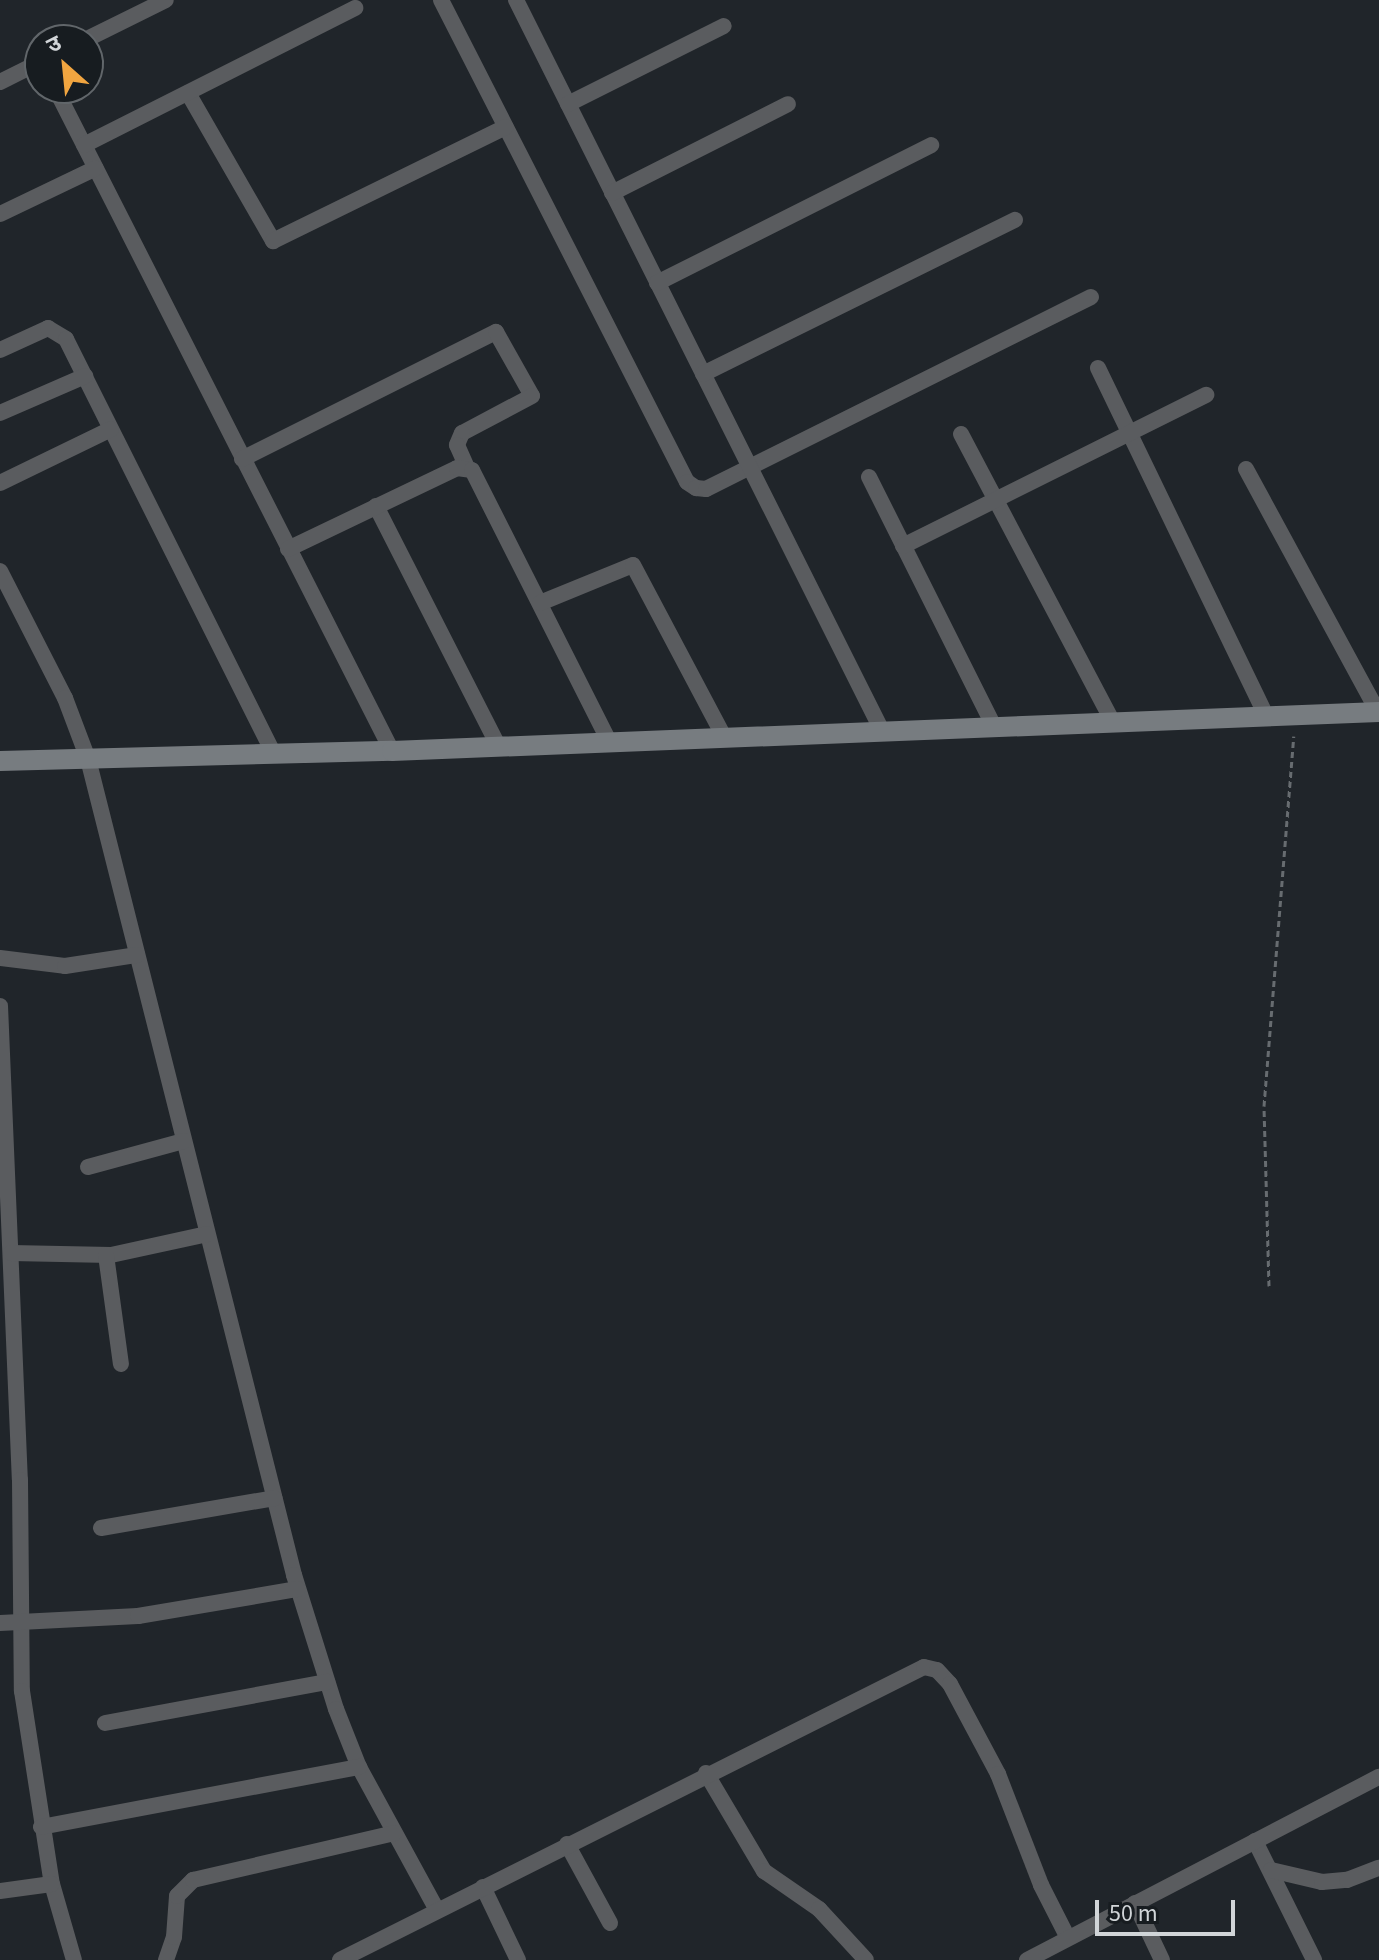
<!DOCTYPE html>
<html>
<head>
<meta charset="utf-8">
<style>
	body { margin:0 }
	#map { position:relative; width:1379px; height:1960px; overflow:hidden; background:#20252a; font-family:"Source Sans 3","Noto Sans Devanagari",sans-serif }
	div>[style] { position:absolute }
	.path>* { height:3px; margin-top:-1.5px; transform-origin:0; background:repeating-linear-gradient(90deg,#676c70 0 6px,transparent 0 10px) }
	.street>* { height:16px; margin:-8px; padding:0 8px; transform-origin:8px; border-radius:8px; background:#5a5c5f }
	.secondary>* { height:20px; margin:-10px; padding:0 10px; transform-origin:10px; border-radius:10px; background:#777c80 }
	span { translate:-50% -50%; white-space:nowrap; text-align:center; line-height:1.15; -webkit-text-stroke:8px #171c20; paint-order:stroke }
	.north { position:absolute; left:24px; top:24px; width:80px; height:80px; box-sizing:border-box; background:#171c20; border:2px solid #61666a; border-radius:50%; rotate:333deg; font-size:22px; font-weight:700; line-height:32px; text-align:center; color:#d1d5d8 }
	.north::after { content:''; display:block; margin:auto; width:28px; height:36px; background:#f1a540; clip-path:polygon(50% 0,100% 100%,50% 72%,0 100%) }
	.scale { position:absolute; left:1095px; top:1900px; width:140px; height:36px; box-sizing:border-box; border:4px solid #d1d5d8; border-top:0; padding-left:10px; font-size:24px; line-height:28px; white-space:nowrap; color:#d1d5d8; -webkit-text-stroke:6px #171c20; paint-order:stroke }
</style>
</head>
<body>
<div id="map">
	<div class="path">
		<i style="left:1269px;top:1286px;width:180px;rotate:-91.6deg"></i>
		<i style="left:1264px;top:1106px;width:371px;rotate:-85.4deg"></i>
	</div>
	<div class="street">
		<i style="left:441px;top:0;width:541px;rotate:62.96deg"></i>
		<i style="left:687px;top:482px;width:11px;rotate:34deg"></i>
		<i style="left:696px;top:488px;width:10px;rotate:6deg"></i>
		<i style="left:706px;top:489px;width:49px;rotate:-26.6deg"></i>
		<i style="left:750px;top:467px;width:381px;rotate:-26.5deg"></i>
		<i style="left:516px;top:0;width:818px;rotate:63.4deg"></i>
		<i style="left:85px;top:40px;width:90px;rotate:-26.3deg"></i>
		<i style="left:0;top:82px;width:45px;rotate:-26.6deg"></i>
		<i style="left:55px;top:88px;width:744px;rotate:63.06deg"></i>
		<i style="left:188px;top:93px;width:171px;rotate:60.1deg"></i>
		<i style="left:273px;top:241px;width:259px;rotate:-26.1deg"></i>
		<i style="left:568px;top:104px;width:174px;rotate:-26.6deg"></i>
		<i style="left:84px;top:145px;width:304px;rotate:-26.8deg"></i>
		<i style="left:612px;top:193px;width:197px;rotate:-26.8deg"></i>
		<i style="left:0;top:214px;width:106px;rotate:-25.6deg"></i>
		<i style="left:657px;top:283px;width:307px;rotate:-26.7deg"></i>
		<i style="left:0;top:350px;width:53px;rotate:-24.6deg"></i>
		<i style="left:48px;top:328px;width:21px;rotate:31deg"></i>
		<i style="left:66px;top:339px;width:465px;rotate:63.4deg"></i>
		<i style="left:1098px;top:368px;width:386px;rotate:64.2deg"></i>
		<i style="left:703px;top:374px;width:348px;rotate:-26.3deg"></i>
		<i style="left:0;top:413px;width:93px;rotate:-23.5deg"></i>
		<i style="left:961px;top:434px;width:326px;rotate:62.2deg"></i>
		<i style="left:242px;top:459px;width:284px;rotate:-26.6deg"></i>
		<i style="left:496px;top:332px;width:73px;rotate:60.6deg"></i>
		<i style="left:532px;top:396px;width:79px;rotate:152.1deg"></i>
		<i style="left:462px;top:433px;width:13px;rotate:113deg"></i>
		<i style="left:457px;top:445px;width:24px;rotate:66deg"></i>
		<i style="left:1246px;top:469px;width:277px;rotate:61.5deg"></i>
		<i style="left:869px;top:477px;width:277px;rotate:63.4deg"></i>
		<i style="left:0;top:483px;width:123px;rotate:-25.9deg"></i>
		<i style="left:376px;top:506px;width:271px;rotate:63deg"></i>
		<i style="left:903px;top:546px;width:339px;rotate:-26.5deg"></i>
		<i style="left:288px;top:549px;width:187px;rotate:-25.6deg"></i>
		<i style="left:457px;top:468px;width:15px;rotate:8deg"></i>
		<i style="left:472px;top:470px;width:304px;rotate:63.2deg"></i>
		<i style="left:0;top:571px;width:143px;rotate:62.9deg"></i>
		<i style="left:65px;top:698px;width:65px;rotate:69.3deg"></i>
		<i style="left:88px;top:759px;width:842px;rotate:75.83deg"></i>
		<i style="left:294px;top:1575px;width:140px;rotate:72.6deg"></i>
		<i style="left:336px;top:1709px;width:62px;rotate:68.4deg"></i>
		<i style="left:359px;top:1767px;width:163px;rotate:61.4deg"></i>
		<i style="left:540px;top:603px;width:100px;rotate:-22.2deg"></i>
		<i style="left:633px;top:565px;width:195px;rotate:62.1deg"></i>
		<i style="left:0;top:958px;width:65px;rotate:7deg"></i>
		<i style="left:65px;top:966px;width:73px;rotate:-8.7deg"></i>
		<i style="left:0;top:1006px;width:474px;rotate:87.6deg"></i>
		<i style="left:20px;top:1480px;width:211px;rotate:89.5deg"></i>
		<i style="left:22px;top:1691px;width:195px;rotate:81.2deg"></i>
		<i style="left:52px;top:1884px;width:79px;rotate:73.9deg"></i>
		<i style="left:88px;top:1167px;width:99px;rotate:-15.2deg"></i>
		<i style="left:11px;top:1253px;width:100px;rotate:1.1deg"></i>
		<i style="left:111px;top:1255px;width:98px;rotate:-12.3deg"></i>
		<i style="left:106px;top:1255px;width:110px;rotate:82.2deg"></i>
		<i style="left:101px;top:1528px;width:176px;rotate:-9.8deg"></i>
		<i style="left:0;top:1623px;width:138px;rotate:-2.9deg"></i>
		<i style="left:138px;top:1616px;width:162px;rotate:-9.6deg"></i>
		<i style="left:105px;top:1723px;width:226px;rotate:-10.5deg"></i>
		<i style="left:706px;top:1773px;width:114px;rotate:59.4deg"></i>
		<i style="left:764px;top:1871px;width:67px;rotate:34.6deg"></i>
		<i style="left:819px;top:1909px;width:69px;rotate:47.3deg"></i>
		<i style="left:41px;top:1827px;width:324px;rotate:-10.7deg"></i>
		<i style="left:1255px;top:1841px;width:133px;rotate:63.6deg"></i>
		<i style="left:567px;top:1844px;width:90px;rotate:61.4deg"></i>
		<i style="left:1271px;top:1870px;width:52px;rotate:13.2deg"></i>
		<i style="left:1322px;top:1882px;width:25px;rotate:-5deg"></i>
		<i style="left:1347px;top:1880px;width:34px;rotate:-21deg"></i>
		<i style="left:483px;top:1887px;width:81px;rotate:64.4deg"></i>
		<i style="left:0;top:1891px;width:52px;rotate:-7.7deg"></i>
		<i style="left:1135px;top:1903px;width:63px;rotate:64.7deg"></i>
		<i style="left:166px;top:1960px;width:24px;rotate:-71deg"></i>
		<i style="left:174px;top:1937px;width:41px;rotate:-85.8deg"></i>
		<i style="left:177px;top:1896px;width:23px;rotate:-45deg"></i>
		<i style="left:193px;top:1880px;width:207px;rotate:-13.1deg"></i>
		<i style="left:340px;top:1960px;width:653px;rotate:-26.64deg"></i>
		<i style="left:924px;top:1667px;width:13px;rotate:13deg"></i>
		<i style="left:937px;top:1670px;width:19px;rotate:47deg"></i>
		<i style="left:950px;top:1684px;width:102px;rotate:61.9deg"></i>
		<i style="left:998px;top:1774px;width:119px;rotate:68.8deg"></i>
		<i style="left:1041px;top:1885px;width:59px;rotate:63deg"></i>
		<i style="left:1027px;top:1960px;width:397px;rotate:-27.5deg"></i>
	</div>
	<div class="secondary">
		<i style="left:0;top:761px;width:392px;rotate:-1.5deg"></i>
		<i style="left:392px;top:751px;width:988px;rotate:-2.26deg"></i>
	</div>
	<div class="north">उ</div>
	<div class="scale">50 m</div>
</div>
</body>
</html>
